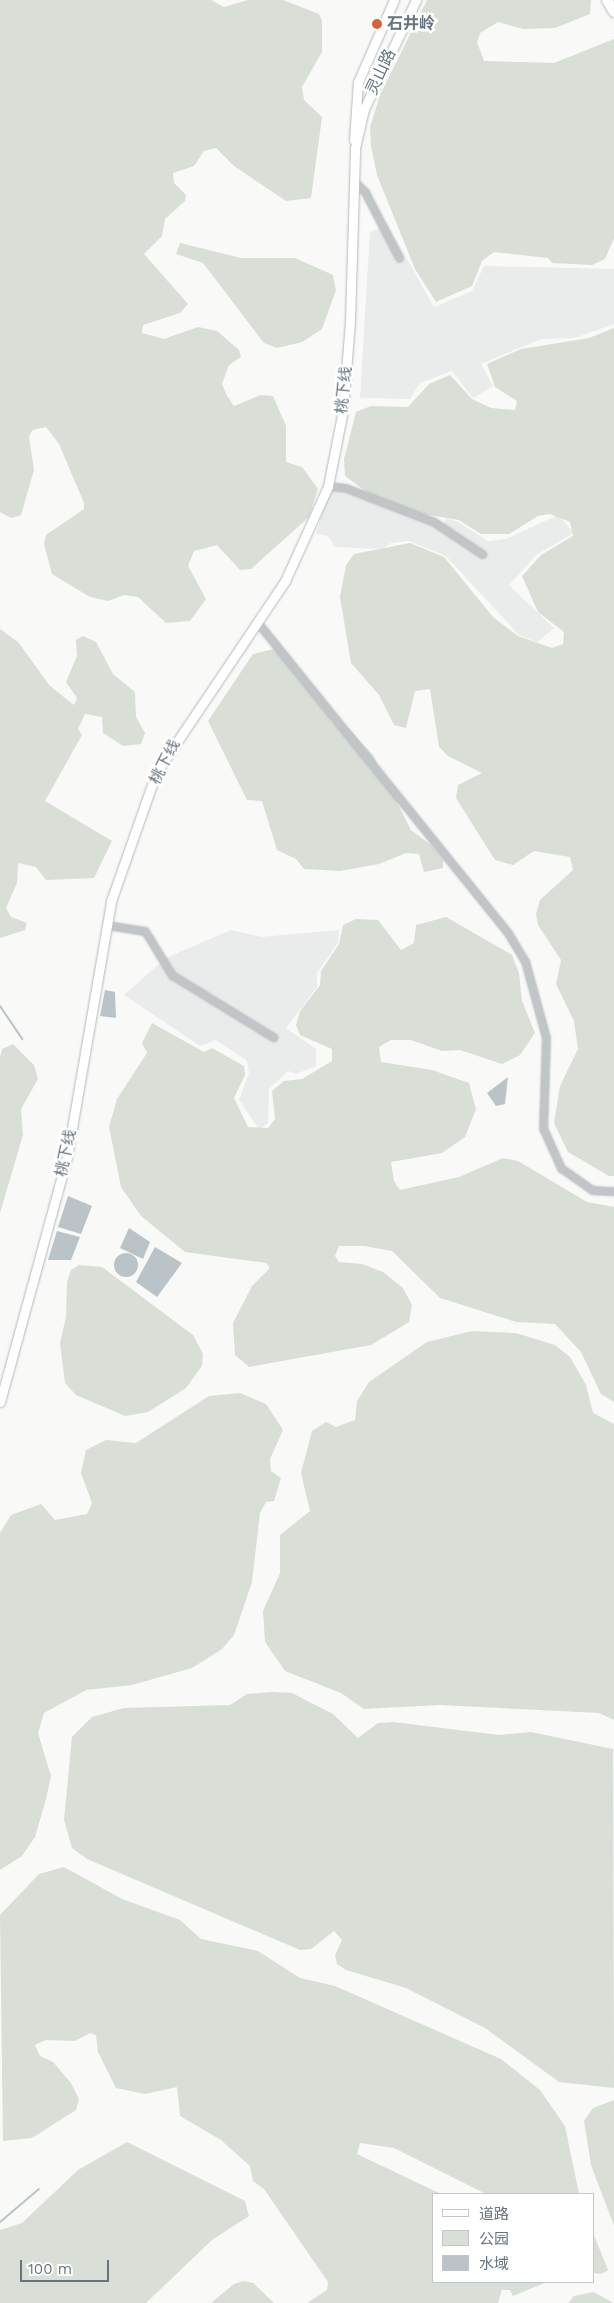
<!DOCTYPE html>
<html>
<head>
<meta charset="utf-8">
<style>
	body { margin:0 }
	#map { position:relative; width:614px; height:2303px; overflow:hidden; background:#f9f9f7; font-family:"Work Sans","Noto Sans SC",sans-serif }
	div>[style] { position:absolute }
	.built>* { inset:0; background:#eaebeb }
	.green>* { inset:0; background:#d9ded7 }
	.water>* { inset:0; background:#bac4c8 }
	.round { border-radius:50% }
	.stream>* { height:2px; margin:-1px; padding:0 1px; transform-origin:1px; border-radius:1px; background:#bac4c8 }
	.roads { filter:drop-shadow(0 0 1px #b4b9bd) drop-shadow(0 0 1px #b4b9bd) }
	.minor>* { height:7px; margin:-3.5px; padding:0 3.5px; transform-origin:3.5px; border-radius:3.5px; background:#c1c5c8 }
	.major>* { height:9px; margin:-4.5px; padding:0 4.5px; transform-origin:4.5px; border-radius:4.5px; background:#fff }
	.highway>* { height:10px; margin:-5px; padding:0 5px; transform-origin:5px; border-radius:5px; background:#fff }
	.dots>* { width:14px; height:14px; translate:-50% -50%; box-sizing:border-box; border:2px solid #fff; border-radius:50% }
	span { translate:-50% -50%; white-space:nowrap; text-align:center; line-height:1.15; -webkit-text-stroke:5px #fff; paint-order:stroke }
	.poi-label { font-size:16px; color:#667480; font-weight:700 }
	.left { translate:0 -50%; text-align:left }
	.street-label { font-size:16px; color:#667480 }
	.legend { position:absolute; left:432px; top:2193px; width:162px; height:90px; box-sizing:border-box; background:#fff; border:1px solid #c2c7cc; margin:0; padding:6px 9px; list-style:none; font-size:15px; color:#667480 }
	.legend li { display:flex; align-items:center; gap:10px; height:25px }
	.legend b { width:25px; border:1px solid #c2c7cc }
	.scale { position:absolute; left:20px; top:2260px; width:89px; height:22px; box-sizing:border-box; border:2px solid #667480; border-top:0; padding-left:6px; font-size:15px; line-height:18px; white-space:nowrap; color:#667480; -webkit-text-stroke:4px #fff; paint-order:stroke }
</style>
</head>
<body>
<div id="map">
	<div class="built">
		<i style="clip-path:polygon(388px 225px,434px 307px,472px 291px,484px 266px,614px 269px,614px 324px,575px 338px,541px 339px,481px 364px,493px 386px,473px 398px,452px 371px,420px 383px,410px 399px,360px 398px,370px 232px)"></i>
		<i style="clip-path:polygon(339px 491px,443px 526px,446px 518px,458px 522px,488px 541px,506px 539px,558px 515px,574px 533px,536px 555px,509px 585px,554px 628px,537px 642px,519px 635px,446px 556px,409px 541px,391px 543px,382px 549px,335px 547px,328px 536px,316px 534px,328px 493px)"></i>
		<i style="clip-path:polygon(231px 930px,261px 937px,339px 930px,338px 943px,317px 973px,317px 987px,286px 1028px,316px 1049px,316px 1066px,296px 1074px,288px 1071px,269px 1089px,268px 1123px,259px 1129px,239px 1100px,249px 1073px,247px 1061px,216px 1040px,200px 1046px,124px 995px,166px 958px)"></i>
	</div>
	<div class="green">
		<i style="clip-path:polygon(0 0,211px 0,224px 7px,248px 0,283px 0,319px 14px,322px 21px,322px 52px,302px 87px,304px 100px,322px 117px,311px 198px,286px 201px,234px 166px,216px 148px,204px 151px,194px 166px,173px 173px,174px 183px,186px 195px,185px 201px,165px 219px,162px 236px,144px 254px,188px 304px,180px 313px,143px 325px,142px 333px,164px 339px,198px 327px,217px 331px,239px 350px,241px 357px,229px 365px,222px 384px,227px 396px,234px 406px,261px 395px,273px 396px,286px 426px,286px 462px,302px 467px,318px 489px,309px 517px,251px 569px,240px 570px,217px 545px,194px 551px,188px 566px,206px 599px,190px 621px,166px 623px,138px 597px,124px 595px,108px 601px,90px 597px,52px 574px,44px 544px,46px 535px,84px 509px,84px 503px,59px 444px,46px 427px,33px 430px,29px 436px,34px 470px,21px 515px,11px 518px,0 512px)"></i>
		<i style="clip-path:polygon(427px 0,591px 0,590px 14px,555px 28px,523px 29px,498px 22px,480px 33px,477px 42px,484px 61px,554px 63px,614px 39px,614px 238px,605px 259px,592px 265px,552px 263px,548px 258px,494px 252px,482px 261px,472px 286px,436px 302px,415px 269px,377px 175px,371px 146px,370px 127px,380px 95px)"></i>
		<i style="clip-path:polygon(180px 243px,241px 258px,295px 258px,333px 275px,336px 290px,322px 329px,302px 342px,277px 348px,264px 343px,203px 263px,176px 254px)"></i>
		<i style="clip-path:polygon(614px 328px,614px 1176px,609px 1176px,568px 1152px,554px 1123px,560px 1086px,578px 1049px,574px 1021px,556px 984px,561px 960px,538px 925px,536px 914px,540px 900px,573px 870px,570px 857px,534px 851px,513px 865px,495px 860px,456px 798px,458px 785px,482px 773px,448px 756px,439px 747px,430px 689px,415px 691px,406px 728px,394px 725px,379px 695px,351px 663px,340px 597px,346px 565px,354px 554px,410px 543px,444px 557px,493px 617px,518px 636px,552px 648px,563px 644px,564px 632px,538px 612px,522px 576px,541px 555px,573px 536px,570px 522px,550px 514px,538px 516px,509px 534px,481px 534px,459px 520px,417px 513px,371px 495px,345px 476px,344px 459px,356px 412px,371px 406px,408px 407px,429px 384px,450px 375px,472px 399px,491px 408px,515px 410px,517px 401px,495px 387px,487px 364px,521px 349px,589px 338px)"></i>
		<i style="clip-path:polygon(0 629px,18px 642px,50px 686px,74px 705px,77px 698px,66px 682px,77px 656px,76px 640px,83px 636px,96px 642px,113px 674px,135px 692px,136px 717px,145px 733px,141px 744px,123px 746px,103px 733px,102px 717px,85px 714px,78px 729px,82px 735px,45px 801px,112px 841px,94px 878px,46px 880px,36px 867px,18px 863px,17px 883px,6px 908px,11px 917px,27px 923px,25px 930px,0 938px)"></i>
		<i style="clip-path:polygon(274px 649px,286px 656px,319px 694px,332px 722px,350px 730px,373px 755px,411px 830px,431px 845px,443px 860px,443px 868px,424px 872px,419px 854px,406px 853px,379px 864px,340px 871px,304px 869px,296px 859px,277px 850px,262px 801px,247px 800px,208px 721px,253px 654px)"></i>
		<i style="clip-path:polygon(446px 917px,512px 955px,519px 973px,522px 1001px,535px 1033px,520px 1055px,502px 1064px,460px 1050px,442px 1051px,411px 1040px,391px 1040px,379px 1047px,381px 1062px,432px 1070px,469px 1083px,476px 1109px,465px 1137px,442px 1153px,391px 1162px,394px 1181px,400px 1190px,459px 1177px,503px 1158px,518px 1161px,587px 1202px,614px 1207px,614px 1402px,601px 1394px,581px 1352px,555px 1324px,516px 1322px,440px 1298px,392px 1251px,364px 1246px,339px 1246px,335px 1256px,339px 1262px,362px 1264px,383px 1272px,403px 1288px,412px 1305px,409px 1322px,371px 1345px,249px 1367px,235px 1355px,233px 1323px,252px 1286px,270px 1268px,266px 1263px,185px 1252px,141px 1216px,121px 1187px,109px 1127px,117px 1099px,147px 1053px,142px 1043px,152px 1023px,204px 1052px,212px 1048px,244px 1066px,245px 1075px,234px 1098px,248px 1127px,268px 1128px,275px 1119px,272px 1091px,284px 1081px,302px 1079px,332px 1061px,332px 1049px,300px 1035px,296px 1025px,300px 1011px,320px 985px,321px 971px,339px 944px,343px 925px,356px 919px,378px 920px,401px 950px,414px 943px,416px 925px)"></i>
		<i style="clip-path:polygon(13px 1044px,34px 1065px,38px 1079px,21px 1109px,23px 1135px,0 1213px,0 1058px,2px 1049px)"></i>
		<i style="clip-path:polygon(79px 1265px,102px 1267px,193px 1335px,203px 1354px,202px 1366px,186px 1388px,148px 1412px,125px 1416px,76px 1395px,65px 1383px,60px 1343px,66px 1317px,67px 1282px,71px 1270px)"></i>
		<i style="clip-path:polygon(472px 1331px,516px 1333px,555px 1345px,570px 1357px,586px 1385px,593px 1413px,614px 1424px,614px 1720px,599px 1713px,439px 1705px,364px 1709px,341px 1693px,285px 1671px,265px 1642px,263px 1611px,280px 1573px,280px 1535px,310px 1511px,301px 1473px,312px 1431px,326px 1422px,336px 1427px,355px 1420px,357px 1401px,369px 1382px,427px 1342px)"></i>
		<i style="clip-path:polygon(240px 1393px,266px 1404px,283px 1430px,270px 1459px,271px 1471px,281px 1478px,274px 1501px,266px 1502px,260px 1513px,252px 1582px,234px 1635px,222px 1649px,192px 1668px,132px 1685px,86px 1690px,44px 1713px,38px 1733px,51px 1776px,46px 1799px,35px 1837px,22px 1856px,0 1870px,0 1533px,11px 1515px,41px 1504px,55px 1520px,87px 1514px,92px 1503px,81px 1473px,86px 1450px,106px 1440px,136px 1443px,209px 1396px)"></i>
		<i style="clip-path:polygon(272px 1692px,292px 1693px,333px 1714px,358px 1738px,378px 1723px,393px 1722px,499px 1735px,531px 1732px,613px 1749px,614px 2088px,559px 2082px,485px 2028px,406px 1988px,346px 1970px,337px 1964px,335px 1955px,342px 1940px,334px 1931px,311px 1949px,300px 1950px,87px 1859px,72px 1848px,64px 1820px,72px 1737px,92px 1717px,124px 1708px,230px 1705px,247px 1694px)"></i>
		<i style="clip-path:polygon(64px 1867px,122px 1899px,180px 1920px,201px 1939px,258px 1951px,300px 1978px,335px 1986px,501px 2059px,540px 2090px,565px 2126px,579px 2194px,486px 2194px,394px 2148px,360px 2143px,357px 2154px,441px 2194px,433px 2194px,433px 2282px,547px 2282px,513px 2296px,510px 2290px,502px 2290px,498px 2303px,307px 2303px,327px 2290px,328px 2282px,264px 2189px,253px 2181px,250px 2166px,221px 2140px,180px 2116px,177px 2087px,145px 2094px,116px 2088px,98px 2052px,96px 2035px,90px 2033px,75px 2041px,46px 2040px,35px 2045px,40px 2056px,53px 2062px,71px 2083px,79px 2099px,76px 2110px,32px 2138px,3px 2141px,0 1915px,39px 1874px)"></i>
		<i style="clip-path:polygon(614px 2100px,614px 2226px,591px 2165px,584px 2121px,593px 2108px)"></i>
		<i style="clip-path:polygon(127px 2142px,245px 2201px,249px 2216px,212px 2240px,146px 2303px,0 2303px,0 2230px,22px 2223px,78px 2170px)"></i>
		<i style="clip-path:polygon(593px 2233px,608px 2270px,601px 2274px,593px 2273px)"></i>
		<i style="clip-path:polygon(244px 2281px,253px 2283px,274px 2303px,211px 2303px,234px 2284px)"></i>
		<i style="clip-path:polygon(594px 2292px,613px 2303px,568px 2303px,574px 2296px)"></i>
	</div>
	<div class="water">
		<i style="clip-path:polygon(105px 990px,115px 992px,116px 1018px,100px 1016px)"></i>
		<i style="clip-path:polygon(508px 1077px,505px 1104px,496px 1106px,487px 1093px)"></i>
		<i style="clip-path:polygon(68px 1196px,92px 1206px,81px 1234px,58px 1227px)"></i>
		<i style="clip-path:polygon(129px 1228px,150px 1242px,143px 1259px,120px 1248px)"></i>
		<i style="clip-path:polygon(57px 1231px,80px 1237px,71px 1260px,48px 1260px)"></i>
		<i style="clip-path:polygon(155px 1247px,182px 1263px,157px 1297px,136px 1282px)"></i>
		<i class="round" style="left:114px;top:1253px;width:24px;height:24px"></i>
	</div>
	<div class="stream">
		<i style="left:0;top:1006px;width:40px;rotate:56deg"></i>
		<i style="left:0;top:2222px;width:51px;rotate:-40.2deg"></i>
	</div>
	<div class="roads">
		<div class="minor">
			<i style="left:354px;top:181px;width:16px;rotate:45deg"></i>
			<i style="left:365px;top:192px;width:74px;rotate:62.7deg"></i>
			<i style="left:328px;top:486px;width:18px;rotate:6deg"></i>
			<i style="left:346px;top:488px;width:94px;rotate:21.1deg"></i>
			<i style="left:434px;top:522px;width:58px;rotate:33.7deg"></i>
			<i style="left:258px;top:623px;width:398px;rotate:51.1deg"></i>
			<i style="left:508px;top:933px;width:33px;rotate:59deg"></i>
			<i style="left:525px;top:961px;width:80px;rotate:74.7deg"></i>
			<i style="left:546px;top:1038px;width:90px;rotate:91.9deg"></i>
			<i style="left:543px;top:1128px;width:44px;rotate:65.8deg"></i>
			<i style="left:561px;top:1168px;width:38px;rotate:35deg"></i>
			<i style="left:592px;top:1190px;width:22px;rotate:3deg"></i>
			<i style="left:107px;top:925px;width:38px;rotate:9deg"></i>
			<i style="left:145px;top:931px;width:52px;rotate:58.5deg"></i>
			<i style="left:172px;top:975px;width:119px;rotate:31.5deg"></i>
		</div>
		<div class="major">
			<i style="left:354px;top:140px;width:58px;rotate:-86.1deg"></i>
			<i style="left:358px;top:82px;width:90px;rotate:-66.3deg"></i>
			<i style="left:0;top:1402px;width:254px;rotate:-74.7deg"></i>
			<i style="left:67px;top:1157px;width:260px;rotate:-80.2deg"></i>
			<i style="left:111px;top:901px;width:136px;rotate:-70.6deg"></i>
			<i style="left:156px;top:773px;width:231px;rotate:-56.1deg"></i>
			<i style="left:285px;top:581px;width:104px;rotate:-65.6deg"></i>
			<i style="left:328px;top:486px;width:77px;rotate:-78.8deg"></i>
			<i style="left:343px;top:410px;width:89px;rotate:-85.5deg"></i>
			<i style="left:350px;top:321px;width:173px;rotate:-88.3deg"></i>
			<i style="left:355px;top:148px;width:40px;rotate:-77deg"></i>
			<i style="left:364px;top:109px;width:121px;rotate:-64.5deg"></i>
		</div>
		<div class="highway">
			<i style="left:607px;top:0;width:14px;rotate:60deg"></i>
		</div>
	</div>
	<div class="dots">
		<i style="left:377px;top:24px;background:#d6643b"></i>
	</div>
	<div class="poi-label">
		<span class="left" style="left:387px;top:24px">石井岭</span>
	</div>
	<div class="street-label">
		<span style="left:381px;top:72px;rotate:-65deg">灵山路</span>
		<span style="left:344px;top:390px;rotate:-84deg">桃下线</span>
		<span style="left:165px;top:762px;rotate:-63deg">桃下线</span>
		<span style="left:66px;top:1153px;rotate:-78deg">桃下线</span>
	</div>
	<ul class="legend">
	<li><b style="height:6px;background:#fff"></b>道路</li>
	<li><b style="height:14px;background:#d9ded7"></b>公园</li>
	<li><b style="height:14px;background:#bac4c8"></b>水域</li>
	</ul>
	<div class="scale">100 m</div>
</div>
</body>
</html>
